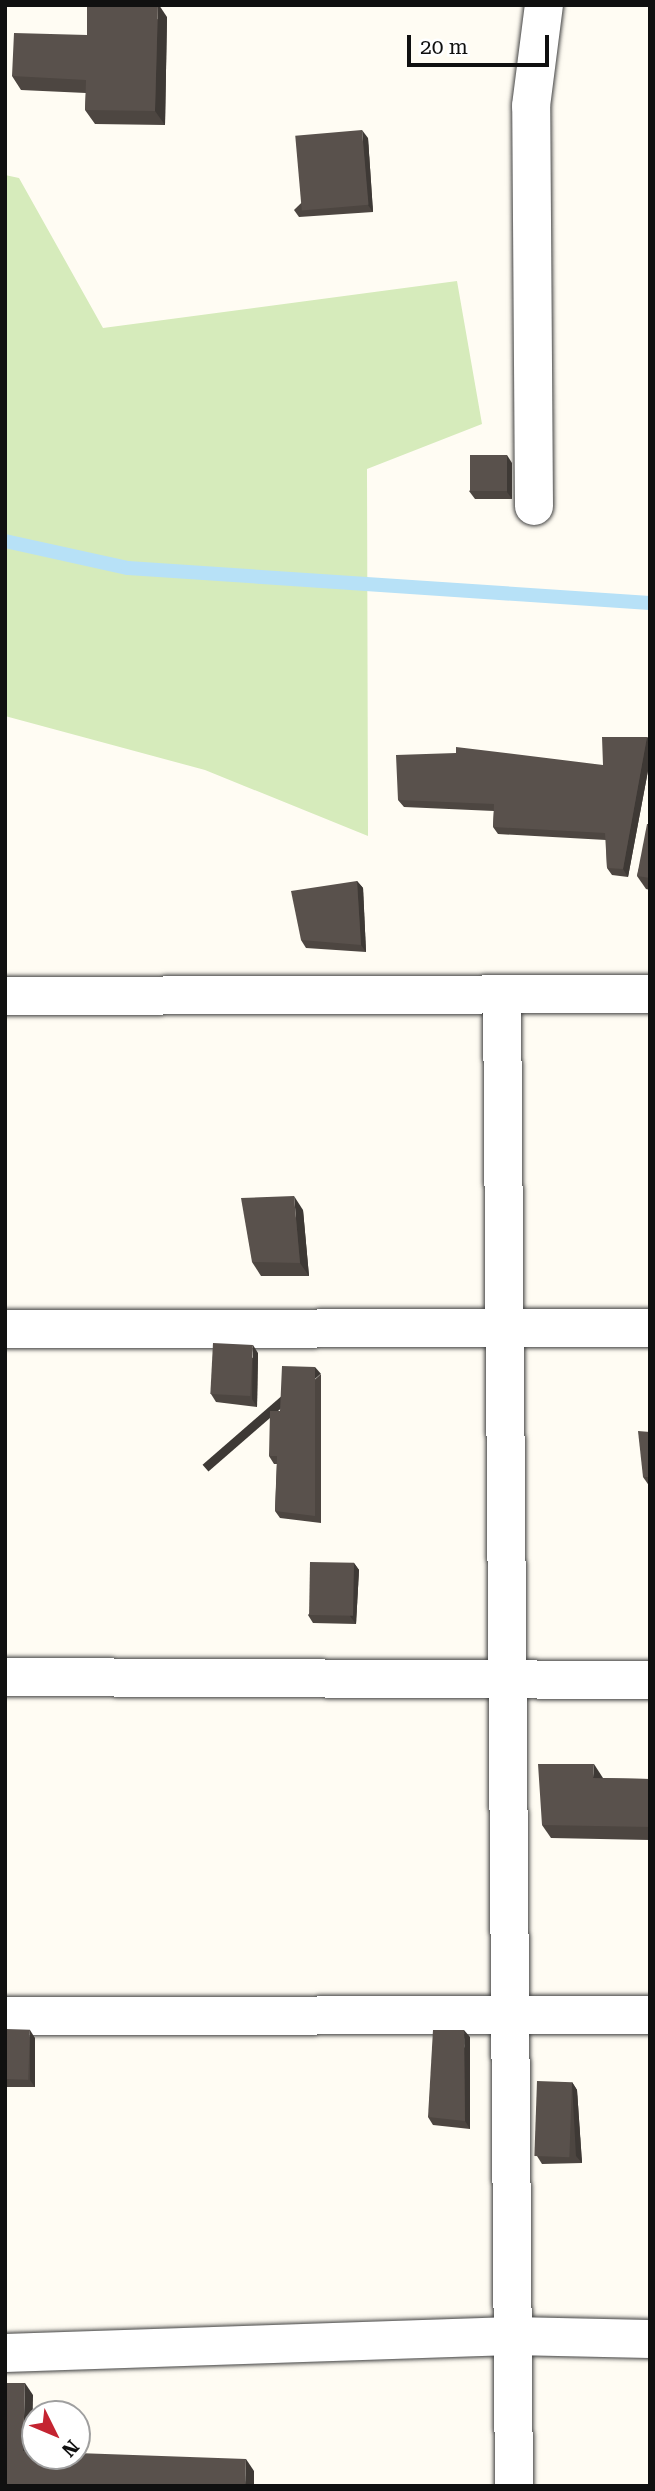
<!DOCTYPE html>
<html>
<head>
<meta charset="utf-8">
<style>
	body { margin:0 }
	#map { position:relative; width:655px; height:2491px; overflow:hidden; background:#fffcf3; font-family:"Roboto Serif",serif }
	div>[style] { position:absolute }
	.green>* { inset:0; background:#d6ebbb }
	.stream>* { height:14px; margin:-7px; padding:0 7px; transform-origin:7px; border-radius:7px; background:#b7e1f7 }
	.roads { filter:drop-shadow(0 0 2px #434343) drop-shadow(0 0 2px #434343) }
	.minor>* { height:38px; margin:-19px; padding:0 19px; transform-origin:19px; border-radius:19px; background:#fff }
	.wall>* { inset:0; background:#4d4641 }
	.shaded-wall>* { inset:0; background:#3e3935; transform-origin:0 0 }
	.building>* { inset:0; background:#59514c; transform-origin:0 0 }
	span { translate:-50% -50%; white-space:nowrap; text-align:center; line-height:1.15; -webkit-text-stroke:7px #fff; paint-order:stroke }
	.frame { position:absolute; inset:0; border:7px solid #101010; pointer-events:none }
	.north { position:absolute; left:21px; top:2400px; width:70px; height:70px; box-sizing:border-box; background:#fff; border:2px solid #9f9f9f; border-radius:50%; rotate:133deg; font-size:19px; font-weight:700; line-height:28px; text-align:center; color:#101010 }
	.north::after { content:''; display:block; margin:auto; width:24px; height:32px; background:#c42431; clip-path:polygon(50% 0,100% 100%,50% 72%,0 100%) }
	.scale { position:absolute; left:407px; top:35px; width:142px; height:32px; box-sizing:border-box; border:4px solid #101010; border-top:0; padding-left:9px; font-size:21px; line-height:24px; white-space:nowrap; color:#101010; -webkit-text-stroke:5px #fff; paint-order:stroke }
</style>
</head>
<body>
<div id="map">
	<div class="green">
		<i style="clip-path:polygon(5px 175px,19px 178px,103px 328px,457px 281px,482px 424px,367px 469px,368px 836px,205px 770px,5px 716px)"></i>
	</div>
	<div class="stream">
		<i style="left:5px;top:541px;width:126px;rotate:12.4deg"></i>
		<i style="left:128px;top:568px;width:523px;rotate:3.84deg"></i>
	</div>
	<div class="roads">
		<div class="minor">
			<i style="left:534px;top:506px;width:400px;rotate:-90.4deg"></i>
			<i style="left:531px;top:106px;width:102px;rotate:-82.7deg"></i>
			<i style="left:5px;top:996px;width:645px;rotate:-0.18deg"></i>
			<i style="left:502px;top:998px;width:1488px;rotate:89.54deg"></i>
			<i style="left:5px;top:1329px;width:645px;rotate:-0.09deg"></i>
			<i style="left:5px;top:1677px;width:645px;rotate:0.27deg"></i>
			<i style="left:5px;top:2016px;width:645px;rotate:-0.09deg"></i>
			<i style="left:5px;top:2353px;width:507px;rotate:-1.92deg"></i>
			<i style="left:512px;top:2336px;width:138px;rotate:1.2deg"></i>
		</div>
	</div>
	<div class="wall">
		<i style="clip-path:polygon(167px 17px,165px 125px,95px 124px,85px 110px,86px 93px,21px 90px,12px 76px,87px 35px)"></i>
		<i style="clip-path:polygon(368px 138px,373px 212px,299px 217px,294px 210px)"></i>
		<i style="clip-path:polygon(512px 463px,512px 499px,475px 499px,469px 491px)"></i>
		<i style="clip-path:polygon(647px 737px,650px 740px,650px 760px,628px 877px,612px 875px,607px 868px,606px 840px,498px 834px,493px 827px,494px 811px,404px 807px,398px 800px,603px 765px)"></i>
		<i style="clip-path:polygon(650px 824px,650px 890px,646px 889px,637px 876px)"></i>
		<i style="clip-path:polygon(357px 881px,363px 888px,366px 952px,306px 948px,301px 940px)"></i>
		<i style="clip-path:polygon(303px 1210px,309px 1276px,261px 1276px,252px 1262px)"></i>
		<i style="clip-path:polygon(258px 1353px,257px 1407px,216px 1402px,211px 1394px)"></i>
		<i style="clip-path:polygon(321px 1374px,321px 1523px,280px 1518px,275px 1511px,277px 1464px,274px 1464px,269px 1456px,280px 1411px)"></i>
		<i style="clip-path:polygon(643px 1477px,650px 1477px,650px 1487px)"></i>
		<i style="clip-path:polygon(354px 1563px,359px 1570px,356px 1624px,313px 1623px,308px 1615px)"></i>
		<i style="clip-path:polygon(603px 1778px,650px 1779px,650px 1840px,551px 1838px,542px 1825px)"></i>
		<i style="clip-path:polygon(5px 2029px,35px 2038px,35px 2087px,5px 2087px)"></i>
		<i style="clip-path:polygon(470px 2037px,470px 2129px,433px 2125px,428px 2117px)"></i>
		<i style="clip-path:polygon(572px 2082px,577px 2090px,582px 2163px,542px 2164px,537px 2156px)"></i>
	</div>
	<div class="shaded-wall">
		<i style="clip-path:polygon(158px 5px,159px 5px,167px 17px,165px 125px,155px 111px)"></i>
		<i style="clip-path:polygon(362px 130px,368px 138px,373px 212px,368px 205px)"></i>
		<i style="clip-path:polygon(507px 455px,512px 463px,512px 499px,507px 492px)"></i>
		<i style="clip-path:polygon(647px 737px,650px 740px,650px 760px,628px 877px,623px 869px)"></i>
		<i style="clip-path:polygon(357px 881px,363px 888px,366px 952px,361px 945px)"></i>
		<i style="clip-path:polygon(294px 1196px,303px 1210px,309px 1276px,300px 1263px)"></i>
		<i style="clip-path:polygon(253px 1345px,258px 1353px,257px 1407px,252px 1399px)"></i>
		<i style="left:315px;top:1367px;width:9px;height:149px;rotate:49deg"></i>
		<i style="clip-path:polygon(354px 1563px,359px 1570px,356px 1624px,350px 1616px)"></i>
		<i style="clip-path:polygon(594px 1764px,603px 1778px,603px 1792px,593px 1778px)"></i>
		<i style="clip-path:polygon(30px 2030px,35px 2038px,35px 2087px,30px 2080px)"></i>
		<i style="clip-path:polygon(464px 2030px,470px 2037px,470px 2129px,465px 2121px)"></i>
		<i style="clip-path:polygon(572px 2082px,577px 2090px,582px 2163px,576px 2156px)"></i>
		<i style="clip-path:polygon(25px 2383px,33px 2395px,32px 2463px,23px 2451px)"></i>
		<i style="clip-path:polygon(246px 2459px,254px 2471px,254px 2486px,245px 2486px)"></i>
	</div>
	<div class="building">
		<i style="clip-path:polygon(87px 5px,158px 5px,155px 111px,85px 110px,86px 80px,12px 76px,14px 33px,87px 35px)"></i>
		<i style="left:362px;top:130px;width:75px;height:67px;rotate:85deg"></i>
		<i style="left:470px;top:455px;width:37px;height:36px"></i>
		<i style="clip-path:polygon(602px 737px,647px 737px,623px 869px,607px 868px,605px 833px,493px 827px,494px 804px,398px 800px,396px 755px,456px 753px,456px 747px,603px 765px)"></i>
		<i style="clip-path:polygon(647px 824px,650px 824px,650px 878px,637px 876px)"></i>
		<i style="clip-path:polygon(357px 881px,361px 945px,301px 940px,291px 891px)"></i>
		<i style="clip-path:polygon(294px 1196px,300px 1263px,252px 1262px,241px 1198px)"></i>
		<i style="left:213px;top:1343px;width:40px;height:51px;rotate:3deg"></i>
		<i style="clip-path:polygon(282px 1366px,315px 1367px,315px 1516px,275px 1511px,277px 1456px,269px 1456px,270px 1411px,280px 1411px)"></i>
		<i style="clip-path:polygon(638px 1431px,650px 1432px,650px 1477px,643px 1477px)"></i>
		<i style="left:310px;top:1562px;width:44px;height:53px;rotate:1deg"></i>
		<i style="clip-path:polygon(538px 1764px,594px 1764px,593px 1778px,650px 1779px,650px 1827px,542px 1825px)"></i>
		<i style="left:5px;top:2029px;width:25px;height:50px;rotate:2deg"></i>
		<i style="clip-path:polygon(433px 2030px,464px 2030px,465px 2121px,428px 2117px)"></i>
		<i style="left:537px;top:2081px;width:35px;height:75px;rotate:2deg"></i>
		<i style="clip-path:polygon(5px 2383px,25px 2383px,23px 2451px,35px 2451px,35px 2456px,77px 2456px,77px 2453px,246px 2459px,245px 2486px,5px 2486px)"></i>
	</div>
	<div class="frame"></div>
	<div class="north">N</div>
	<div class="scale">20 m</div>
</div>
</body>
</html>
